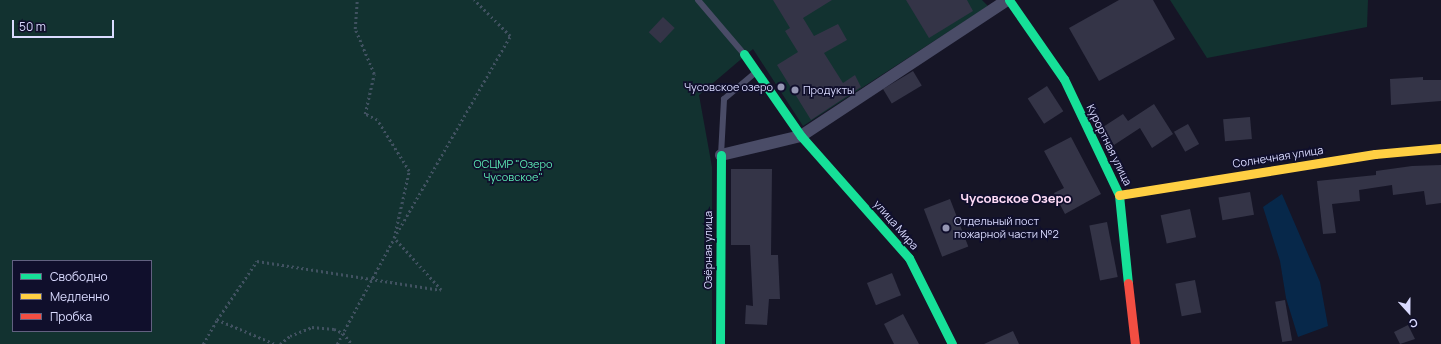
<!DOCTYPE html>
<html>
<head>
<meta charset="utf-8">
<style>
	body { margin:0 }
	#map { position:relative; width:1441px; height:344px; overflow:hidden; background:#161526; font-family:Manrope,sans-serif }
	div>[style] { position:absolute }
	.green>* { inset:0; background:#123230 }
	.water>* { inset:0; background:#07284a }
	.building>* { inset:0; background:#343447; transform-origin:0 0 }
	.path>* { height:2.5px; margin-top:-1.25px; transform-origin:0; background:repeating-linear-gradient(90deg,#415261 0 2px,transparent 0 5px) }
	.lane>* { height:6px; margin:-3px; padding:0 3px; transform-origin:3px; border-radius:3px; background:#4a4c67 }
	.street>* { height:12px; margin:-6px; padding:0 6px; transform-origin:6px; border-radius:6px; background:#4a4c67 }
	.fast>* { height:9px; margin:-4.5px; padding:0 4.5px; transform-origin:4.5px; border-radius:4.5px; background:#16e098 }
	.slow>* { height:9px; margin:-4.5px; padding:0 4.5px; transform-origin:4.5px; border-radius:4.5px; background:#ffcf43 }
	.jam>* { height:9px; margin:-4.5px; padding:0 4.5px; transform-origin:4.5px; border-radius:4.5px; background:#f24e42 }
	.dots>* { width:11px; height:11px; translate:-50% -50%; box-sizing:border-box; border:2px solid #100f2c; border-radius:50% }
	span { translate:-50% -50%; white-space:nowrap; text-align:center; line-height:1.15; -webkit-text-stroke:3.5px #100f2c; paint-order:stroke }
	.poi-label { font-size:11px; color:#dadbff }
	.right { translate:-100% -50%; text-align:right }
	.left { translate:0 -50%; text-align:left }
	.street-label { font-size:11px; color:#dadbff }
	.park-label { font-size:11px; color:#5beab4 }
	.quarter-label { font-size:13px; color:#ffdcf7; font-weight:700 }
	.legend { position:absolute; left:12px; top:260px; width:140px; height:72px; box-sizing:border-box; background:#100f2c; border:1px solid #616180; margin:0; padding:5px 7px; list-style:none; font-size:12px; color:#dadbff }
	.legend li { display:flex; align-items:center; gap:8px; height:20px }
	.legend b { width:20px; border:1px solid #616180 }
	.north { position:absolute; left:1389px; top:292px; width:40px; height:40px; -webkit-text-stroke:3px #100f2c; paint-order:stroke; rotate:159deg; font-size:11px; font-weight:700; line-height:16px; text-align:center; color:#dadbff }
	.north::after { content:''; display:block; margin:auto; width:14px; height:18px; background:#dadbff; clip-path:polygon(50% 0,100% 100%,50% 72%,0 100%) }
	.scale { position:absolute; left:12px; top:20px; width:102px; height:18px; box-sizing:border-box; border:2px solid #dadbff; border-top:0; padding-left:5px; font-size:12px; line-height:14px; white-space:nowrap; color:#dadbff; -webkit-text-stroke:3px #100f2c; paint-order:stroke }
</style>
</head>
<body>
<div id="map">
	<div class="green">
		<i style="clip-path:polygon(evenodd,0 0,982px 0,988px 6px,803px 126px,753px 49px,699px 95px,712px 167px,712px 344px,0 344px,0 0,13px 261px,151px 261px,151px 331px,13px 331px,13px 261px)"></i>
		<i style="clip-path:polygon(1170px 0,1368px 0,1367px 27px,1207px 58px)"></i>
	</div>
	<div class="water">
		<i style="clip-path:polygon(1282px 194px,1320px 282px,1328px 326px,1298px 337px,1286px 298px,1280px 261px,1263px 207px)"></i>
	</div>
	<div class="building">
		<i style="clip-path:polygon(773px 0,832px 0,803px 18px,814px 36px,838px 24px,847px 40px,824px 53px,843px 83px,855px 75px,861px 87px,811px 120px,777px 65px,798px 52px,785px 31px,790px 28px)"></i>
		<i style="clip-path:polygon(906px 0,967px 0,973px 11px,929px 38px)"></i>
		<i style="clip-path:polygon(1119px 0,1153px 0,1175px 39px,1099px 81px,1069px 28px)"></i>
		<i style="left:663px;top:17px;width:16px;height:21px;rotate:43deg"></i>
		<i style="left:913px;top:71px;width:17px;height:35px;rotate:59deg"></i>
		<i style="clip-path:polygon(1423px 77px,1423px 80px,1441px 80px,1441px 101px,1391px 105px,1390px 79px)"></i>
		<i style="left:1047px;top:86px;width:30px;height:23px;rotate:57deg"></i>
		<i style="clip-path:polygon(1154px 104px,1173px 134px,1152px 148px,1140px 128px,1114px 145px,1103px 127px,1123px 114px,1128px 121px)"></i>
		<i style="left:1250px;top:117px;width:22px;height:27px;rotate:85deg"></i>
		<i style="left:1188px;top:124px;width:23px;height:16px;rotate:61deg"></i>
		<i style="clip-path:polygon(1071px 137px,1101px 194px,1065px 214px,1054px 193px,1064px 188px,1044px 151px)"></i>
		<i style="clip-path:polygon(1441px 165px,1441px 203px,1426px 205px,1424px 191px,1393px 195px,1392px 185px,1359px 190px,1360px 201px,1332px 204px,1336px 233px,1323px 234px,1317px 181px,1376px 175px,1376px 171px,1412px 166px)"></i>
		<i style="clip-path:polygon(731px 169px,772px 169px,771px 255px,778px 255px,780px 299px,769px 299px,767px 325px,745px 324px,746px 305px,753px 306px,750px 245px,731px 245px)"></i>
		<i style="left:1250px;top:192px;width:23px;height:32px;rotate:80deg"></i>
		<i style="left:950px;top:199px;width:51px;height:28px;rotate:69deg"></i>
		<i style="left:1190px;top:209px;width:29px;height:30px;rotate:78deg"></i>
		<i style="left:1107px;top:222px;width:56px;height:18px;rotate:79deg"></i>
		<i style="left:892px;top:273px;width:24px;height:27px;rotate:68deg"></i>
		<i style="left:1195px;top:280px;width:33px;height:20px;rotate:79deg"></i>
		<i style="left:1285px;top:300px;width:41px;height:10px;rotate:80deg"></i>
		<i style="clip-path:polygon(903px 314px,919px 344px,894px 344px,884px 324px)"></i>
		<i style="clip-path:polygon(1408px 325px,1415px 339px,1400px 344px,1394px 332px)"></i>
		<i style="clip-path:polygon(1013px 331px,1019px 344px,984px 344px)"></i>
	</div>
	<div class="path">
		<i style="left:203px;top:344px;width:28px;rotate:-60deg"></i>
		<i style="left:274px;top:344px;width:62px;rotate:-157.2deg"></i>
		<i style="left:217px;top:320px;width:71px;rotate:-55.9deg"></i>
		<i style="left:257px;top:261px;width:186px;rotate:9deg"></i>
		<i style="left:441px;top:290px;width:70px;rotate:-132.1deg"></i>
		<i style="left:394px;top:238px;width:233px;rotate:-60.1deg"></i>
		<i style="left:510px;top:36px;width:51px;rotate:-135deg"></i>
		<i style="left:280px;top:344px;width:13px;rotate:-39deg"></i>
		<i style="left:290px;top:336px;width:24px;rotate:-22deg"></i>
		<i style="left:312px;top:327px;width:22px;rotate:5deg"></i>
		<i style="left:334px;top:329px;width:10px;rotate:24deg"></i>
		<i style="left:343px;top:333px;width:14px;rotate:51deg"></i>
		<i style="left:337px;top:344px;width:120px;rotate:-61.7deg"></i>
		<i style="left:394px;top:238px;width:69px;rotate:-77.4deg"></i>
		<i style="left:409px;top:171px;width:60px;rotate:-122.1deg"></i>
		<i style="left:377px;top:120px;width:13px;rotate:-153deg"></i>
		<i style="left:365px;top:114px;width:41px;rotate:-77.3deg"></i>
		<i style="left:374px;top:74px;width:49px;rotate:-112.9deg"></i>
		<i style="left:355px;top:29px;width:29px;rotate:-86deg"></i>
	</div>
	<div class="lane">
		<i style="left:698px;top:0;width:71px;rotate:49.6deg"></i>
		<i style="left:721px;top:155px;width:56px;rotate:-86.9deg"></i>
		<i style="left:724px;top:99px;width:40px;rotate:-40deg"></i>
	</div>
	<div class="street">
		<i style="left:721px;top:155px;width:82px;rotate:-13.4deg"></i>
		<i style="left:801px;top:136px;width:247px;rotate:-33.4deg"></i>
	</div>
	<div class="fast">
		<i style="left:1009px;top:0;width:96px;rotate:55.2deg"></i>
		<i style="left:1064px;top:79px;width:128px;rotate:64.6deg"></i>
		<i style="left:1119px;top:195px;width:88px;rotate:84.2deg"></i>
		<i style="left:744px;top:54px;width:100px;rotate:55.2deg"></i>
		<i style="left:801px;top:136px;width:163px;rotate:48.5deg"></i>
		<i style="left:909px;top:258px;width:96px;rotate:63.4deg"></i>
		<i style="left:720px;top:344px;width:189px;rotate:-89.7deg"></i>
	</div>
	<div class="slow">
		<i style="left:1119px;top:195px;width:259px;rotate:-9.1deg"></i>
		<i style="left:1375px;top:154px;width:66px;rotate:-5.2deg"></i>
	</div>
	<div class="jam">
		<i style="left:1128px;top:283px;width:61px;rotate:83.5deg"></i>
	</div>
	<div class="dots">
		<i style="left:781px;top:87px;background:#9596b3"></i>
		<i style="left:795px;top:90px;background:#9596b3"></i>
		<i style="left:946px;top:228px;background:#9596b3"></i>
	</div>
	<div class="poi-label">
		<span class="right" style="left:773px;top:87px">Чусовское озеро</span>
		<span class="left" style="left:803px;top:90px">Продукты</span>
		<span class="left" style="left:954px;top:228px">Отдельный пост<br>пожарной части №2</span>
	</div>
	<div class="street-label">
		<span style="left:1109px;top:145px;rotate:64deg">Курортная улица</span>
		<span style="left:1278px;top:157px;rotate:-9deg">Солнечная улица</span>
		<span style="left:896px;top:225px;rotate:49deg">улица Мира</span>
		<span style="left:708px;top:250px;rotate:-90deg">Озёрная улица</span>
	</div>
	<div class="park-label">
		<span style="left:513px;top:171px">ОСЦМР "Озеро<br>Чусовское"</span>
	</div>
	<div class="quarter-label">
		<span style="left:1016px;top:198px">Чусовское Озеро</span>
	</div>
	<ul class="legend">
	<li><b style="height:5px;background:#16e098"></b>Свободно</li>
	<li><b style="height:5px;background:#ffcf43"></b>Медленно</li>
	<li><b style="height:5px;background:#f24e42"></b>Пробка</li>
	</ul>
	<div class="north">С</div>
	<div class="scale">50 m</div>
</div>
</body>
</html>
